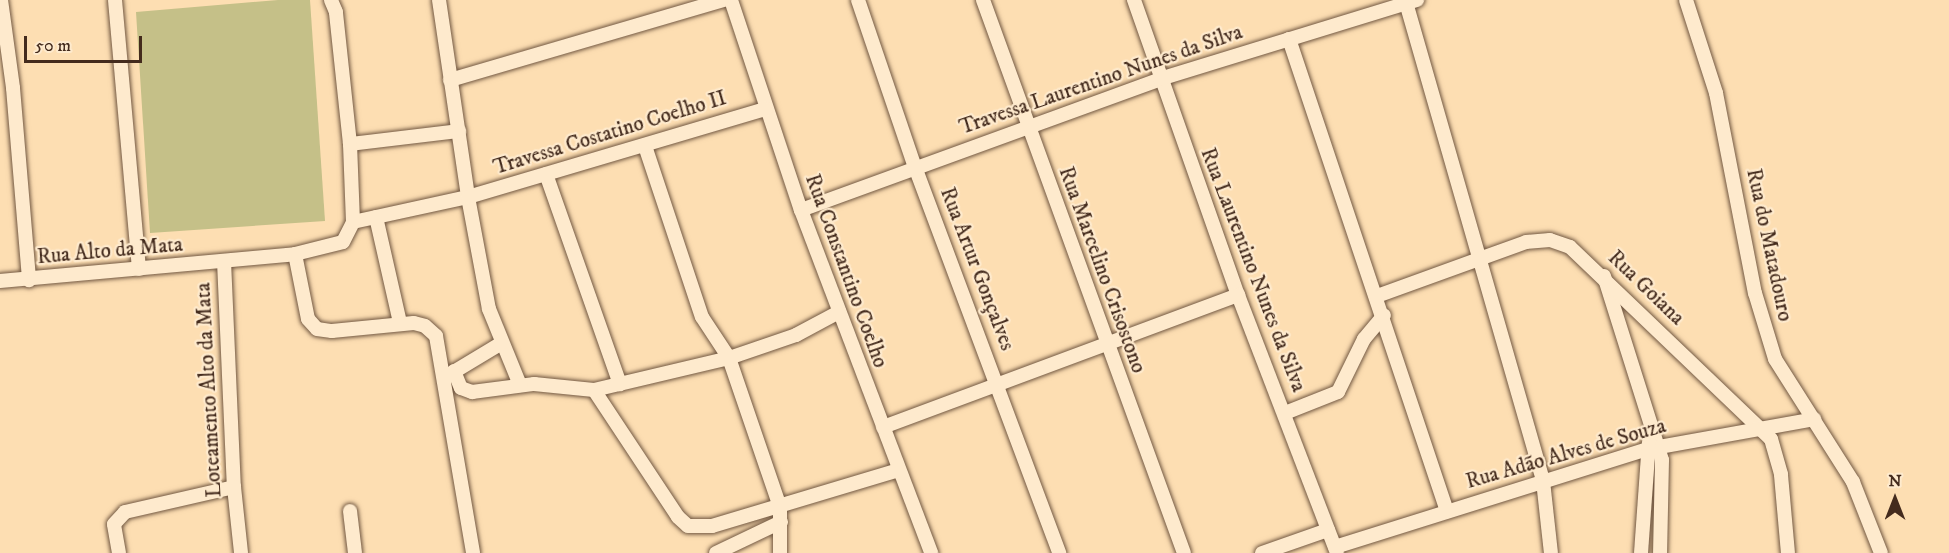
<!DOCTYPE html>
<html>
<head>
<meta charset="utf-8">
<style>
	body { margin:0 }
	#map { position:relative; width:1949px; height:553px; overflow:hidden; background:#fddeb2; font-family:"IM FELL DW Pica",serif }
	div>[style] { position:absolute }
	.green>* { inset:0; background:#c5c088 }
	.roads { filter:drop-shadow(0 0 2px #725842) drop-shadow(0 0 2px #725842) }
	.minor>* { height:14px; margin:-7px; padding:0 7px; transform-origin:7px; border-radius:7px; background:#feeacd }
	span { translate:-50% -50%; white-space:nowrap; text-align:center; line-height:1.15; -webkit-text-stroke:4.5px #feeacd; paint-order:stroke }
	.street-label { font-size:21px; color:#442b1d }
	.north { position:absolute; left:1865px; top:469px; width:60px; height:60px; -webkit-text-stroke:4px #feeacd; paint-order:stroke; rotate:0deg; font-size:16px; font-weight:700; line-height:24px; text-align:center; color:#442b1d }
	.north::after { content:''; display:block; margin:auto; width:21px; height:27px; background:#442b1d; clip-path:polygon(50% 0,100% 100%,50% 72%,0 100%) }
	.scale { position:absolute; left:24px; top:36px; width:118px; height:27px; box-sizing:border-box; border:3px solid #442b1d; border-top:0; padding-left:8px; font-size:18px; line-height:21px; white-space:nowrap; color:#442b1d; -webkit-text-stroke:4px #feeacd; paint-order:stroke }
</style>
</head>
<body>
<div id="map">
	<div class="green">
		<i style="clip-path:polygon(278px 0,310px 0,325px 221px,150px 233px,136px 12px)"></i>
	</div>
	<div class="roads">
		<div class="minor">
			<i style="left:1px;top:0;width:89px;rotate:82.2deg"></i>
			<i style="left:13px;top:88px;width:193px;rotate:85.2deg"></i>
			<i style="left:115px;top:0;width:270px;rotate:84.9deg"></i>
			<i style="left:439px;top:0;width:199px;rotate:81.6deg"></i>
			<i style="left:468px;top:197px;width:114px;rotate:79.4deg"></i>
			<i style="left:489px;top:309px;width:82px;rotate:67.8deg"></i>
			<i style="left:731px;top:0;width:221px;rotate:71.6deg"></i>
			<i style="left:801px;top:210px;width:367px;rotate:69.2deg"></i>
			<i style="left:858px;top:0;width:176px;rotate:71.2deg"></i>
			<i style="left:915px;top:167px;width:412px;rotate:69.5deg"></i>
			<i style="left:983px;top:0;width:588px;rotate:70.03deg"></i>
			<i style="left:1134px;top:0;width:313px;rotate:70.6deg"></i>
			<i style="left:1238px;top:295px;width:276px;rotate:69deg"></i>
			<i style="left:1686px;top:0;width:98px;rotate:72.1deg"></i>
			<i style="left:1716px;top:93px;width:204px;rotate:79deg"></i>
			<i style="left:1755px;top:293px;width:69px;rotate:73.1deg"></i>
			<i style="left:1775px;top:359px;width:146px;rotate:57.6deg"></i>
			<i style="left:1853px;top:482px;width:76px;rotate:68.5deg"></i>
			<i style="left:1407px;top:6px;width:494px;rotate:74deg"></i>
			<i style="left:1543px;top:481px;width:72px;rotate:83.7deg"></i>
			<i style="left:1289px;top:39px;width:498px;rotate:71.5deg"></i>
			<i style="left:450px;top:80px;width:285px;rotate:-16.3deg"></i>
			<i style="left:350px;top:144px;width:110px;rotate:-6.8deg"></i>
			<i style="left:645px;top:146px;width:180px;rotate:71.6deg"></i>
			<i style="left:702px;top:317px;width:49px;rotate:56.6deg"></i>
			<i style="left:729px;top:358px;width:157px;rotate:71.1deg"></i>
			<i style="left:780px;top:507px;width:46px;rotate:90deg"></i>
			<i style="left:546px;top:174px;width:223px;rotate:70.6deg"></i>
			<i style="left:801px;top:210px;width:382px;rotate:-20deg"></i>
			<i style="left:1160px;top:79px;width:269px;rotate:-17.1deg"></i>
			<i style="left:376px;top:217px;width:109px;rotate:77.2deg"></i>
			<i style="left:353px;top:222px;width:118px;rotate:-12.3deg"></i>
			<i style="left:468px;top:197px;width:310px;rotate:-16.5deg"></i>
			<i style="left:295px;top:254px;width:66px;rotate:78.7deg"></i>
			<i style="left:308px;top:319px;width:13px;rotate:48deg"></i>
			<i style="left:317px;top:329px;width:15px;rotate:8deg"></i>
			<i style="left:332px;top:331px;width:82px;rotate:-5.6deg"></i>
			<i style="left:414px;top:323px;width:11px;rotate:15deg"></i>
			<i style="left:425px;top:326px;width:15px;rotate:42deg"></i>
			<i style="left:436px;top:336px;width:220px;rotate:80.3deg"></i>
			<i style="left:224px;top:261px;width:226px;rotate:87.5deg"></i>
			<i style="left:234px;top:487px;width:66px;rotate:83.9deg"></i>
			<i style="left:1604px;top:276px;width:193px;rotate:72.5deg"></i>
			<i style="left:1662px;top:460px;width:93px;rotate:91.2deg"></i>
			<i style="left:0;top:281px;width:296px;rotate:-5.2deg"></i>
			<i style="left:295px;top:254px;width:49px;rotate:-14deg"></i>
			<i style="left:343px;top:242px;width:22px;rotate:-63deg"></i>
			<i style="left:353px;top:222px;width:78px;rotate:-92.2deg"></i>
			<i style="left:350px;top:144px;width:133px;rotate:-96.1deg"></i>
			<i style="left:336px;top:12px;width:13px;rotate:-113deg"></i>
			<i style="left:1377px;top:296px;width:158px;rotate:-19.9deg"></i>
			<i style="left:1526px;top:242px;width:24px;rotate:-5deg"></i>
			<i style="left:1550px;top:240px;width:21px;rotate:19deg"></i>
			<i style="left:1570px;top:247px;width:278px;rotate:43.7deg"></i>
			<i style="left:1771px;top:439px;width:37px;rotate:74deg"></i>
			<i style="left:1781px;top:475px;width:78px;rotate:84.9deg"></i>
			<i style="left:454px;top:371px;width:18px;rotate:68deg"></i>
			<i style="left:461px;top:388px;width:12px;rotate:20deg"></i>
			<i style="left:472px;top:392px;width:63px;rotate:-7.4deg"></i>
			<i style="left:534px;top:384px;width:60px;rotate:5.7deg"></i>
			<i style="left:594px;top:390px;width:139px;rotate:-13.3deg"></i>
			<i style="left:729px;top:358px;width:71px;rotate:-18.9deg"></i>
			<i style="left:796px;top:335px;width:49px;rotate:-28.1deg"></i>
			<i style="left:447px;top:376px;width:62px;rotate:-31.1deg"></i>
			<i style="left:594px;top:390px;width:152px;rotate:56.5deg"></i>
			<i style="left:678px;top:517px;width:13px;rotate:42deg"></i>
			<i style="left:688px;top:526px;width:24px"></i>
			<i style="left:712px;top:526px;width:195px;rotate:-16.7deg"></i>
			<i style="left:1285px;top:413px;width:57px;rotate:-21.6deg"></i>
			<i style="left:1338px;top:392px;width:59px;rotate:-63.9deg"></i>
			<i style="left:1364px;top:339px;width:31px;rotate:-50deg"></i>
			<i style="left:883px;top:427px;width:379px;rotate:-20.4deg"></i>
			<i style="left:350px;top:511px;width:42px;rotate:83.2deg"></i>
			<i style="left:1335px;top:547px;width:328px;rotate:-17.4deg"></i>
			<i style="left:1648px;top:449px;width:169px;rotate:-10.2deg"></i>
			<i style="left:119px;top:553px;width:29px;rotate:-100deg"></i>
			<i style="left:114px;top:524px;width:16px;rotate:-47deg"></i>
			<i style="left:125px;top:512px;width:112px;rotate:-12.9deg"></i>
			<i style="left:716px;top:553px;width:72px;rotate:-25.5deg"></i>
			<i style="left:1262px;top:553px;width:70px;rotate:-19.2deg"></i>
			<i style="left:1641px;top:553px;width:111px;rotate:-85.9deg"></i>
		</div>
	</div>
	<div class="street-label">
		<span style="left:1101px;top:80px;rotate:-19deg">Travessa Laurentino Nunes da Silva</span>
		<span style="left:610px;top:133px;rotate:-17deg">Travessa Costatino Coelho II</span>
		<span style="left:1769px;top:245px;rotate:78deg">Rua do Matadouro</span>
		<span style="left:110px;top:251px;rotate:-5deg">Rua Alto da Mata</span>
		<span style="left:977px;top:269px;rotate:69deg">Rua Artur Gonçalves</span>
		<span style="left:1102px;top:270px;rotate:70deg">Rua Marcelino Crisostono</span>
		<span style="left:1253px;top:270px;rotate:69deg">Rua Laurentino Nunes da Silva</span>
		<span style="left:846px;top:271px;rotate:70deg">Rua Constantino Coelho</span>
		<span style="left:1646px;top:288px;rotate:44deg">Rua Goiana</span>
		<span style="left:209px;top:390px;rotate:-93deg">Loteamento Alto da Mata</span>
		<span style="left:1566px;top:454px;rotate:-16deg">Rua Adão Alves de Souza</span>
	</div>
	<div class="north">N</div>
	<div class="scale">50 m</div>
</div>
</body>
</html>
